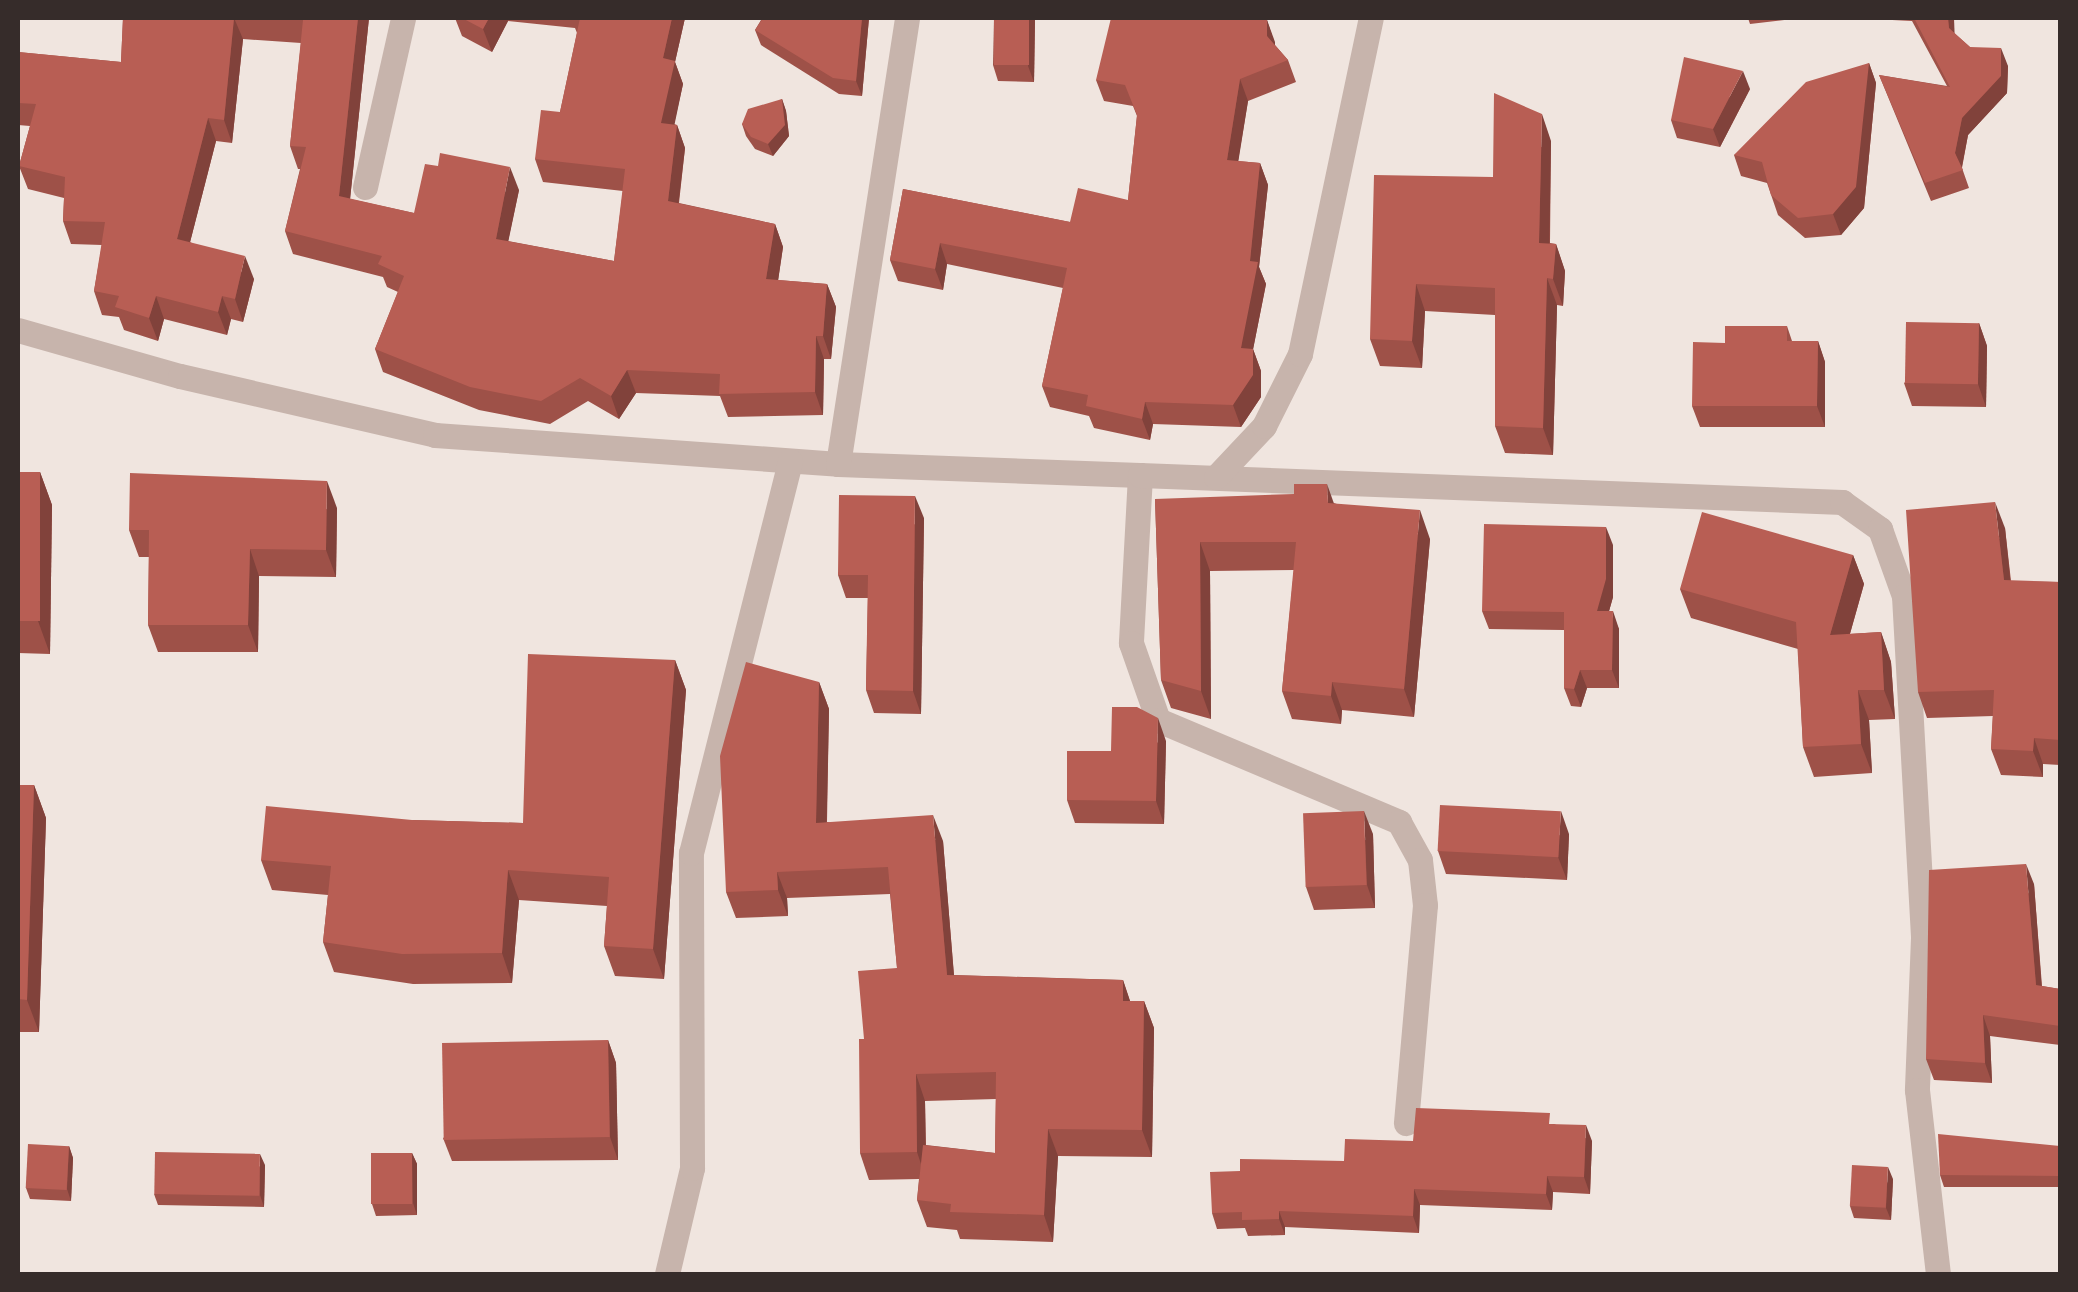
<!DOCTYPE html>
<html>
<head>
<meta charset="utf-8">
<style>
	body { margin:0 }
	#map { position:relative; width:2078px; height:1292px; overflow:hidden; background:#f0e5df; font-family:"Roboto Condensed",sans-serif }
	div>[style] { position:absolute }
	.minor>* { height:25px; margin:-12.5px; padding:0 12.5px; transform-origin:12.5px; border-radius:12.5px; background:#c7b4ac }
	.wall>* { inset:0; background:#9e5148 }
	.shaded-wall>* { inset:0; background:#81423b }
	.building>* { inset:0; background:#b85e54; transform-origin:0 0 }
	span { translate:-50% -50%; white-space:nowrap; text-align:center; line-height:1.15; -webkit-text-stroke:9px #f8f0eb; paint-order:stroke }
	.frame { position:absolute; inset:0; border:20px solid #362c2a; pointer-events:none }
</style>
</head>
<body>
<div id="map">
	<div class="minor">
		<i style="left:365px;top:187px;width:173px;rotate:-77.3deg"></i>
		<i style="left:18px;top:330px;width:168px;rotate:15.9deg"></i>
		<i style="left:180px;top:376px;width:262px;rotate:13deg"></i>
		<i style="left:435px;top:435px;width:404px;rotate:4.1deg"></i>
		<i style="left:838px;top:464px;width:302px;rotate:2.1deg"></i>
		<i style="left:1140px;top:475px;width:168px;rotate:93.1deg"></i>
		<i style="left:1131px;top:643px;width:82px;rotate:70.7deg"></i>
		<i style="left:1158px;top:720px;width:262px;rotate:22.9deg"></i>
		<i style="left:1399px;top:822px;width:43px;rotate:61.1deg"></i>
		<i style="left:1420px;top:860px;width:45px;rotate:83.7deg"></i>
		<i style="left:1425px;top:905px;width:219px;rotate:95deg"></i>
		<i style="left:838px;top:464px;width:451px;rotate:-81.2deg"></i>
		<i style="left:1140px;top:475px;width:703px;rotate:2.2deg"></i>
		<i style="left:1842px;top:502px;width:47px;rotate:35.4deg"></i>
		<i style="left:1880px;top:529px;width:71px;rotate:70.3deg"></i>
		<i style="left:1904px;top:596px;width:343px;rotate:86.8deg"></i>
		<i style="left:1923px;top:938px;width:152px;rotate:92.3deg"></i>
		<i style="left:1917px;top:1090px;width:185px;rotate:83.5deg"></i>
		<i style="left:1216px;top:477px;width:70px;rotate:-46.7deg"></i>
		<i style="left:1264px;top:426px;width:80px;rotate:-63.4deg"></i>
		<i style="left:1300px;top:354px;width:343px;rotate:-78.1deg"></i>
		<i style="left:667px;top:1274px;width:109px;rotate:-76.7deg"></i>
		<i style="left:692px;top:1168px;width:315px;rotate:-90.2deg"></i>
		<i style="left:691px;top:853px;width:404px;rotate:-75.8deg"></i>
	</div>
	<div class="wall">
		<i style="clip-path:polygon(123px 18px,369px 18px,350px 199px,414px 213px,519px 190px,508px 241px,614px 261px,623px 191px,543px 182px,535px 159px,560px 112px,577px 33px,575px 28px,508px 21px,492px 52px,462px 36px,455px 18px,685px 18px,675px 62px,683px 84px,674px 124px,677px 125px,685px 148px,679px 203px,775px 224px,783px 247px,778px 280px,827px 284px,836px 307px,831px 359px,824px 359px,823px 415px,728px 417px,720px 396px,636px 393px,619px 419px,588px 401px,550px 424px,479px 410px,383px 372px,375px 349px,398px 292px,387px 287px,383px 277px,293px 254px,285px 231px,300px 169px,298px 169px,290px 146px,301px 43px,243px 39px,232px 143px,216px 141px,190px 242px,254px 279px,243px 322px,231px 319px,227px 335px,164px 319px,158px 341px,124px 330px,119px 317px,102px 315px,94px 291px,102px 245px,71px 244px,63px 221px,64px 198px,28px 189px,19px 166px,30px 126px,18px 125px,18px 52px,121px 62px)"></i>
		<i style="clip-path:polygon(760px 18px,869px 18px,862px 96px,839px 94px,761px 45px,755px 30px,761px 20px)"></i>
		<i style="clip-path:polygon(994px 18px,1035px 18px,1034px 82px,998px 81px,993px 65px)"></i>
		<i style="clip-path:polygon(1748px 18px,1801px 18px,1750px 24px)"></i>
		<i style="clip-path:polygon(1888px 18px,1954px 18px,1954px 33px,1970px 47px,2008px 66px,2007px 93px,1968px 135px,1962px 168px,1969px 188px,1931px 201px,1879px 75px,1947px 86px,1912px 21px,1892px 20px)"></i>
		<i style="clip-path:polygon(1267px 20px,1275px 45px,1288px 60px,1296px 82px,1248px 101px,1238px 161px,1260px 163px,1268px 185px,1259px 267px,1266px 284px,1253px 349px,1261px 371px,1261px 397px,1241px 427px,1153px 424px,1150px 440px,1094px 428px,1089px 416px,1050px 407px,1042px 386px,1063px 288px,947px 264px,943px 290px,898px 281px,890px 260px,903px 189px,1070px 222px,1128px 200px,1137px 116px,1133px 106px,1104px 101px,1096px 80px)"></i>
		<i style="clip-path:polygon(1869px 63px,1876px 83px,1864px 208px,1841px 235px,1805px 238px,1778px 215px,1767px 183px,1741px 176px,1734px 155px)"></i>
		<i style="clip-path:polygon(1750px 89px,1720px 147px,1677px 138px,1671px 120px)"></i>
		<i style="clip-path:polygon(782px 99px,786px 111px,789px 136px,773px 156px,755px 149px,746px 136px,742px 124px)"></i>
		<i style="clip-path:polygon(1551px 141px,1550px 243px,1556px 244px,1565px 271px,1563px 306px,1557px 305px,1553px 455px,1505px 453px,1495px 426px,1495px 315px,1425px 311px,1422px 368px,1380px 366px,1370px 339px,1493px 177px)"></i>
		<i style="clip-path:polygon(1979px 323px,1987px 346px,1986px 407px,1912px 406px,1904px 383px)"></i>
		<i style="clip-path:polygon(1787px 326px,1792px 341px,1818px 341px,1825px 362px,1825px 427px,1700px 427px,1692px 406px,1725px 343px)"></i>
		<i style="clip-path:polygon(18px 472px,40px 472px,52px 505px,50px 654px,18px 653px)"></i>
		<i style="clip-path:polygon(1155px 499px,1334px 503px,1430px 539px,1414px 717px,1342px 710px,1341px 724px,1292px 719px,1282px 691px,1294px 570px,1210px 571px,1211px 719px,1171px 708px,1161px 680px)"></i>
		<i style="clip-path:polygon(337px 508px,336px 577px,259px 576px,258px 652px,158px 652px,148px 625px,149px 557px,139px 557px,129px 530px)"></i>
		<i style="clip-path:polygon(924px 518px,921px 714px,874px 713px,866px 690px,868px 598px,846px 598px,838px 575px)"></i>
		<i style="clip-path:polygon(2005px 528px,2011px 581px,2060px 582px,2060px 765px,2043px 764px,2043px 777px,2001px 775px,1991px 749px,1993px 716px,1927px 718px,1918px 692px)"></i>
		<i style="clip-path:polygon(1613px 545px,1613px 597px,1609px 611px,1619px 629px,1619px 688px,1587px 688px,1581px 707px,1571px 706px,1564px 688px,1564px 630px,1489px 629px,1482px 611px)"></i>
		<i style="clip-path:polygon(1853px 555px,1864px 584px,1850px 634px,1881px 632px,1891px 662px,1895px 719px,1869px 720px,1872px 773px,1814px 777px,1803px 747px,1798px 649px,1691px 618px,1680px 589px)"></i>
		<i style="clip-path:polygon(675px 660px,686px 690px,664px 979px,615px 976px,604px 946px,607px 906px,519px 900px,512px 983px,413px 984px,334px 972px,323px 942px,328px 895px,272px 890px,261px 860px,412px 820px,523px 823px)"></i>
		<i style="clip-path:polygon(evenodd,819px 682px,829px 709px,827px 822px,943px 841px,954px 975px,1123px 980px,1130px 1001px,1144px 1001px,1154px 1028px,1152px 1157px,1058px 1156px,1053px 1242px,960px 1239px,957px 1230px,927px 1227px,917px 1200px,919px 1179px,869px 1180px,860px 1153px,864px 1039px,897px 968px,890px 894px,787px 898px,788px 916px,736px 918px,726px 892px,819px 682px,996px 1099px,995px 1153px,926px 1145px,925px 1101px,996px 1099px)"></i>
		<i style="clip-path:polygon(1166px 741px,1164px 824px,1075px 823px,1067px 800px,1111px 751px)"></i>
		<i style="clip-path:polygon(18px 785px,34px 785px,46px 818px,39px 1032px,18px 1032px)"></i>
		<i style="clip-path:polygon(1373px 834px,1375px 908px,1314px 910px,1306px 887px)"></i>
		<i style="clip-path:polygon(1569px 834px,1567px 880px,1446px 874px,1438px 851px)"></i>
		<i style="clip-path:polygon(2034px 884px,2042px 986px,2060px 989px,2060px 1045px,1990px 1036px,1992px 1083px,1934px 1080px,1926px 1059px)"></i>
		<i style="clip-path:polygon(608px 1040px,616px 1063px,618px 1160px,452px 1161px,443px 1138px)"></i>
		<i style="clip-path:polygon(1554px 1124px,1592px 1141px,1590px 1194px,1553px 1192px,1552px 1210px,1420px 1205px,1419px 1233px,1285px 1227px,1285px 1235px,1248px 1236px,1245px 1228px,1217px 1229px,1212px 1213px,1240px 1171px,1344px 1161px,1413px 1141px)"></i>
		<i style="clip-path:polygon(69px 1146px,73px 1158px,71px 1201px,30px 1199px,26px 1188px)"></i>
		<i style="clip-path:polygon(2060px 1146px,2060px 1187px,1944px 1187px,1940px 1175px)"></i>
		<i style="clip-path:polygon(412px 1153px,417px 1164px,417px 1215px,376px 1216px,372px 1204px)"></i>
		<i style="clip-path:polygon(265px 1165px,264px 1207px,158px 1205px,154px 1194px)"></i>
		<i style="clip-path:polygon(1893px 1179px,1891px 1220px,1854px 1218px,1850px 1206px)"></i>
	</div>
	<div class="shaded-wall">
		<i style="clip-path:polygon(234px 18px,243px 39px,232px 143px,224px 120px)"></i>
		<i style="clip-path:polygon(358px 18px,369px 18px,348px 219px,339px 196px)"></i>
		<i style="clip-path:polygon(489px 18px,507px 18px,508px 21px,492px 52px,483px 29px)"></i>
		<i style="clip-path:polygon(672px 18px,685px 18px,675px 62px,683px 84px,670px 146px,661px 123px,663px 58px)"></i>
		<i style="clip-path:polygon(862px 18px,869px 18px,862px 96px,856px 81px)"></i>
		<i style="clip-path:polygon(1029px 18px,1035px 18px,1034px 82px,1028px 66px)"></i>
		<i style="clip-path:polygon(1948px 18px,1954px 18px,1955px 45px,1949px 28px)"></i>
		<i style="clip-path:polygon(1267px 20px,1275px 42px,1275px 57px,1267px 36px)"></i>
		<i style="clip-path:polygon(2001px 48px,2008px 66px,2007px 93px,1968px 135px,1961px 171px,1955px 153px,1962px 118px)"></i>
		<i style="clip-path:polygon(1869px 63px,1876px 83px,1864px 208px,1841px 235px,1833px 214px)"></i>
		<i style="clip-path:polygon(1743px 71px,1750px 89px,1720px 147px,1713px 129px)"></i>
		<i style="clip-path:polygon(1240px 79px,1248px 101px,1235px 182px,1227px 160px)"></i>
		<i style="clip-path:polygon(782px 99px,786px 111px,789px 136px,773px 156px,768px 144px)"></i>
		<i style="clip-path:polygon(1542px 114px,1551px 141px,1549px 270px,1539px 243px)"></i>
		<i style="clip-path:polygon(208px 118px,216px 141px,185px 262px,177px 239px)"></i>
		<i style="clip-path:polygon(677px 125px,685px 148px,676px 224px,668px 201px)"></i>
		<i style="clip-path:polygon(1260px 163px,1268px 185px,1259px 267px,1266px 284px,1249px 370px,1241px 348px)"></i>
		<i style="clip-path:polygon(510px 167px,519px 190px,504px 262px,496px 239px)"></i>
		<i style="clip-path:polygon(775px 224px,783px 247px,775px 302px,766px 279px)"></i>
		<i style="clip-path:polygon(940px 243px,947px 264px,943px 290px,935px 269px)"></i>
		<i style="clip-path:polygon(1556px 244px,1565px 271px,1563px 306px,1553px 279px)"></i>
		<i style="clip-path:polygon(245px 256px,254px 279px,243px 322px,235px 299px)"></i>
		<i style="clip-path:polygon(1547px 278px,1557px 305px,1553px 455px,1543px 428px)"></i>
		<i style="clip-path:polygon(827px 284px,836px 307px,831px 359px,823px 336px)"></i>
		<i style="clip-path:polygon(1416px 284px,1425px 311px,1422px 368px,1412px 341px)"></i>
		<i style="clip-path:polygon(156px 296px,164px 319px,158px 341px,149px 318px)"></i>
		<i style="clip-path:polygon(222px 296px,231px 319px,227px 335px,218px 312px)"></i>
		<i style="clip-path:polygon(1979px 323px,1987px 346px,1986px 407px,1978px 384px)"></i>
		<i style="clip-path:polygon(816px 336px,824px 359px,823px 415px,815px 392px)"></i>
		<i style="clip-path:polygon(1818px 341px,1825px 362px,1825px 427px,1817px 406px)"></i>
		<i style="clip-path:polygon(1253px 349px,1261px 371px,1261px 397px,1241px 427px,1233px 405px)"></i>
		<i style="clip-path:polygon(627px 370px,636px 393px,619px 419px,611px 396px)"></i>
		<i style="clip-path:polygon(1145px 402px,1153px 424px,1150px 440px,1142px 419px)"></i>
		<i style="clip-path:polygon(40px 472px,52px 505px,50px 654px,38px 621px)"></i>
		<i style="clip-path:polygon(327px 481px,337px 508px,336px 577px,326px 550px)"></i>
		<i style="clip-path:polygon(1327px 484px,1337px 512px,1328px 503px)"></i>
		<i style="clip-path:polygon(915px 496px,924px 518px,921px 714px,913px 691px)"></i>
		<i style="clip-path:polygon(1995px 502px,2005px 528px,2013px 606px,2004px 580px)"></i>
		<i style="clip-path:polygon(1420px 510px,1430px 539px,1414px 717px,1404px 689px)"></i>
		<i style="clip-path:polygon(1606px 527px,1613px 545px,1613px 597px,1604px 629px,1597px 611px)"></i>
		<i style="clip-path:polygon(1200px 542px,1210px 571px,1211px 719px,1201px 691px)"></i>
		<i style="clip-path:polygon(250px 549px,259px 576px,258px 652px,248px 625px)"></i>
		<i style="clip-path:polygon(1853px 555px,1864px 584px,1841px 665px,1830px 635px)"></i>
		<i style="clip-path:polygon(1613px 611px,1619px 629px,1619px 688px,1612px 670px)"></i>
		<i style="clip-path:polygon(1881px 632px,1891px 662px,1895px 719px,1884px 690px)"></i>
		<i style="clip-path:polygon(675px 660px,686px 690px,664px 979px,653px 949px)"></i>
		<i style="clip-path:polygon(1580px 670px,1587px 688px,1581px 707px,1574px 689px)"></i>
		<i style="clip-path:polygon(819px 682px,829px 709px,826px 850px,816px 823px)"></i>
		<i style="clip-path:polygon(1332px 682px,1342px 710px,1341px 724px,1331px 696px)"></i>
		<i style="clip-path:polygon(1858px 690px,1869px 720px,1872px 773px,1861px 744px)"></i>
		<i style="clip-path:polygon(1158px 718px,1166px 741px,1164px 824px,1156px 801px)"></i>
		<i style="clip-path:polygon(2034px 738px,2043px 764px,2043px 777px,2033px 751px)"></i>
		<i style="clip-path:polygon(34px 785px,46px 818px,39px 1032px,27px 1000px)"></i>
		<i style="clip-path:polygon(1364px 811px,1373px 834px,1375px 908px,1367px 885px)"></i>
		<i style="clip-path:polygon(1561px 811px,1569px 834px,1567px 880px,1558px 857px)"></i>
		<i style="clip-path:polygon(933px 815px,943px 841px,956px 1001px,947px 975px)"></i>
		<i style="clip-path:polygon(2026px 864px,2034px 884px,2043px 1005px,2036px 985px)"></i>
		<i style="clip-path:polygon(508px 870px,519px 900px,512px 983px,502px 953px)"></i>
		<i style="clip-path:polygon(777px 872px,787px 898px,788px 916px,778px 890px)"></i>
		<i style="clip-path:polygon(1123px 980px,1132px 1007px,1123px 1001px)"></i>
		<i style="clip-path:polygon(1144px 1001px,1154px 1028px,1152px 1157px,1142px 1130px)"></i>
		<i style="clip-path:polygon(1983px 1015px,1990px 1036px,1992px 1083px,1985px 1063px)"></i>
		<i style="clip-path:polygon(608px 1040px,616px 1063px,618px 1160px,610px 1137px)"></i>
		<i style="clip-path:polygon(916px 1074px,925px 1101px,926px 1179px,917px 1152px)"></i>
		<i style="clip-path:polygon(1586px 1125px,1592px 1141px,1590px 1194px,1584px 1177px)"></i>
		<i style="clip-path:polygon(1048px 1129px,1058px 1156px,1053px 1242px,1044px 1215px)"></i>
		<i style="clip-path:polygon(69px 1146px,73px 1158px,71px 1201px,67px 1189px)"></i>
		<i style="clip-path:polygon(412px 1153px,417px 1164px,417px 1215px,413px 1203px)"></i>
		<i style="clip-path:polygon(260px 1154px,265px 1165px,264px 1207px,260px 1195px)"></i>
		<i style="clip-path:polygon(1888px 1167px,1893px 1179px,1891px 1220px,1886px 1208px)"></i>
		<i style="clip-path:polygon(1547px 1176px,1553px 1192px,1552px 1210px,1546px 1194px)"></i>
		<i style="clip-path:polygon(1414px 1189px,1420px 1205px,1419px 1233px,1413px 1216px)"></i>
		<i style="clip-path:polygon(1279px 1211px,1285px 1227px,1285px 1235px,1279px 1219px)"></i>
	</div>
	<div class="building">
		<i style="clip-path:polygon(123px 18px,234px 18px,224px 120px,208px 118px,177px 239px,245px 256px,235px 299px,222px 296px,218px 312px,156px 296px,149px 318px,115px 307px,119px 296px,94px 291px,105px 222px,63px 221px,65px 177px,19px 166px,36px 104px,18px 103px,18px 52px,121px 62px)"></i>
		<i style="clip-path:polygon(259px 18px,358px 18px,339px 196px,414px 213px,425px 164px,438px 166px,440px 153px,510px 167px,496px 239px,614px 261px,625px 169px,535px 159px,541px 110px,560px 112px,580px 18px,672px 18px,663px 58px,675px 61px,661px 123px,677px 125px,668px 201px,775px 224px,766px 279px,827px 284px,823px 336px,816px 336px,815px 392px,719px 394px,720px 374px,627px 370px,611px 396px,580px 378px,541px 401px,470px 387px,375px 349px,404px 276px,378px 264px,382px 256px,285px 231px,306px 147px,290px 146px,303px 20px)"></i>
		<i style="clip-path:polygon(462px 18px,489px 18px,483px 29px)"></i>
		<i style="clip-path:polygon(763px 18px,862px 18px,856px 81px,833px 78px,755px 30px)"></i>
		<i style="left:994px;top:18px;width:35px;height:47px"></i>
		<i style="clip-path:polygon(1111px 18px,1266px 18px,1267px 20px,1267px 36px,1288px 60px,1240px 79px,1227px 160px,1260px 163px,1250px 261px,1258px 262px,1241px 348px,1253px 349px,1253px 375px,1233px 405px,1145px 402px,1142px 419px,1086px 406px,1088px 395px,1042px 386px,1067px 268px,940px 243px,935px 269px,890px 260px,903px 189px,1070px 222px,1078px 188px,1128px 200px,1137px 115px,1125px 85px,1096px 80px)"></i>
		<i style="clip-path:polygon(1914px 18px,1948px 18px,1949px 28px,1970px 47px,2001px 48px,2001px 76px,1962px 118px,1955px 153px,1963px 170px,1925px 183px,1879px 75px,1950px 87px)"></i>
		<i style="clip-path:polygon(1684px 57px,1743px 71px,1713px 129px,1671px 120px)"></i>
		<i style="clip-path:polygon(1869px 63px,1856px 187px,1833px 214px,1798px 218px,1771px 195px,1762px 162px,1734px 155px,1806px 82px)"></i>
		<i style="clip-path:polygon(1494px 93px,1542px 114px,1539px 243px,1556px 244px,1553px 279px,1547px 278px,1543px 428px,1495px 426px,1495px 288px,1416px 284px,1412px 341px,1370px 339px,1374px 175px,1493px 177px)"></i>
		<i style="clip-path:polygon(782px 99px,785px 125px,768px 144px,751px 137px,742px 124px,748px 109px)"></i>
		<i style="left:1906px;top:322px;width:73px;height:61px;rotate:1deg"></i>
		<i style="clip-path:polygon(1725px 326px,1787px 326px,1787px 341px,1818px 341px,1817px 406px,1692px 406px,1693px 342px,1725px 343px)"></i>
		<i style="left:18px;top:472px;width:22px;height:149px"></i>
		<i style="clip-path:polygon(130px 473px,327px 481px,326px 550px,250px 549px,248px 625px,148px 625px,149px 530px,129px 530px)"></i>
		<i style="clip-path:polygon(1294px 484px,1327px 484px,1328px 503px,1420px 510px,1404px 689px,1332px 682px,1331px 696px,1282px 691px,1296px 542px,1200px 542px,1201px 691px,1161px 680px,1155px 499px,1294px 494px)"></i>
		<i style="clip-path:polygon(839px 495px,915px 496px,913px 691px,866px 690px,868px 575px,838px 575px)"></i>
		<i style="clip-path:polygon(1995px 502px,2004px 580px,2060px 582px,2060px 740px,2034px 738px,2033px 751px,1991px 749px,1994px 690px,1918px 692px,1906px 510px)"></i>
		<i style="clip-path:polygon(1702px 512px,1853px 555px,1830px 635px,1881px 632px,1884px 690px,1858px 690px,1861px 744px,1803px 747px,1796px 622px,1680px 589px)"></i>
		<i style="clip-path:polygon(1484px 524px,1606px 527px,1606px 579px,1597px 611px,1613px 611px,1612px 670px,1580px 670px,1574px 689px,1564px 688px,1564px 612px,1482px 611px)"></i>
		<i style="clip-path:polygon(528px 654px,675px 660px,653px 949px,604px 946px,609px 877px,508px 870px,502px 953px,402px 954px,323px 942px,331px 866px,261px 860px,266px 806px,412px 820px,523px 823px)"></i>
		<i style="clip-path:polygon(746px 662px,819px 682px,816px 823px,933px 815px,947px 975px,1123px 980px,1123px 1001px,1144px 1001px,1142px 1130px,1048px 1129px,1044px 1215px,950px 1212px,951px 1204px,917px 1200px,923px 1145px,995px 1153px,996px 1072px,916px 1074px,917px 1152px,860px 1153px,859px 1039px,864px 1039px,858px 971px,897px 968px,888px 867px,777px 872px,778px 890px,726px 892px,720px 756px)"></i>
		<i style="clip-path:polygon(1112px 707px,1137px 707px,1158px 718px,1156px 801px,1067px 800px,1067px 751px,1111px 751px)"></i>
		<i style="clip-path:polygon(18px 785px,34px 785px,27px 1000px,18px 999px)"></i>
		<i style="left:1440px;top:805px;width:121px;height:46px;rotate:3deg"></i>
		<i style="left:1364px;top:811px;width:74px;height:61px;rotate:88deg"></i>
		<i style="clip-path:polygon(2026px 864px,2036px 985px,2060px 989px,2060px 1026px,1983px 1015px,1985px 1063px,1926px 1059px,1929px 870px)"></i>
		<i style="left:608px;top:1040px;width:97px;height:166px;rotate:89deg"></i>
		<i style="clip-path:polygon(1416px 1108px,1550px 1113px,1549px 1124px,1586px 1125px,1584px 1177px,1547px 1176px,1546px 1194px,1414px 1189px,1413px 1216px,1279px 1211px,1279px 1219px,1242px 1220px,1242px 1212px,1212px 1213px,1210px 1172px,1240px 1171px,1240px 1159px,1344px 1161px,1345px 1139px,1413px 1141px)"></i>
		<i style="clip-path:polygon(1938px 1134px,2060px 1146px,2060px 1176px,1940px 1175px)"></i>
		<i style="left:28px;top:1144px;width:41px;height:44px;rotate:3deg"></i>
		<i style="left:155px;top:1152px;width:105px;height:42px;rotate:1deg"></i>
		<i style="left:371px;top:1153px;width:41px;height:51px"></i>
		<i style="left:1852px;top:1165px;width:36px;height:41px;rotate:3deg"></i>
	</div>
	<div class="frame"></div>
</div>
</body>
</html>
